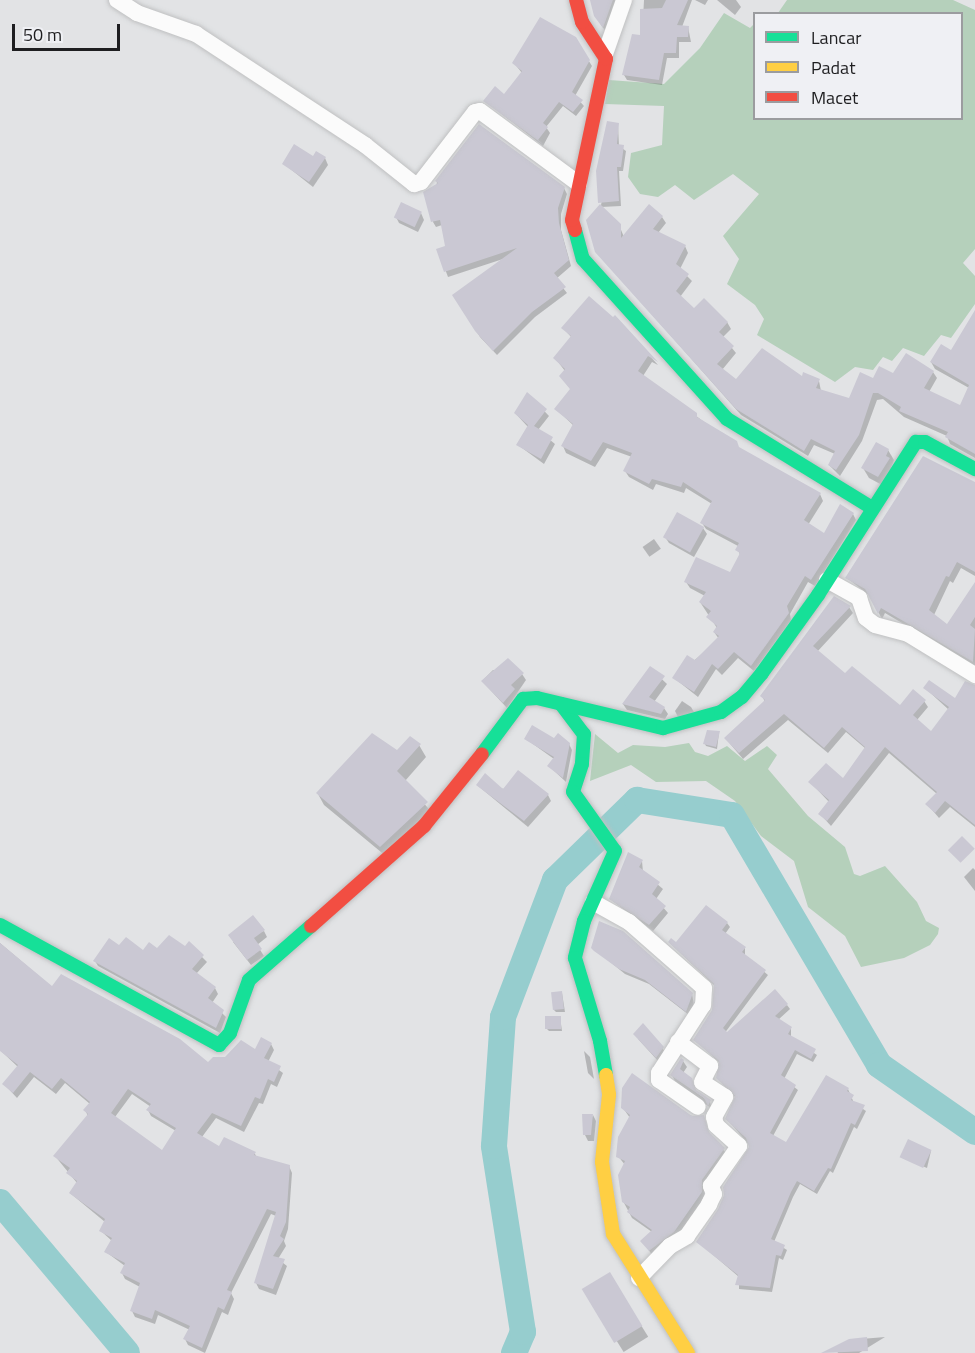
<!DOCTYPE html>
<html>
<head>
<meta charset="utf-8">
<style>
	body { margin:0 }
	#map { position:relative; width:975px; height:1353px; overflow:hidden; background:#e2e3e5; font-family:"Titillium Web",sans-serif }
	div>[style] { position:absolute }
	.forest>* { inset:0; background:#b5d0bb }
	.shadow>* { inset:0; background:#0003; transform-origin:0 0 }
	.river>* { height:26px; margin:-13px; padding:0 13px; transform-origin:13px; border-radius:13px; background:#96cdce }
	.building>* { inset:0; background:#cac8d3; transform-origin:0 0 }
	.roads { filter:drop-shadow(0 0 2px #bfc0c1) drop-shadow(0 0 2px #bfc0c1) }
	.street>* { height:16px; margin:-8px; padding:0 8px; transform-origin:8px; border-radius:8px; background:#fbfbfb }
	.fast>* { height:14px; margin:-7px; padding:0 7px; transform-origin:7px; border-radius:7px; background:#16e098 }
	.slow>* { height:14px; margin:-7px; padding:0 7px; transform-origin:7px; border-radius:7px; background:#ffcf43 }
	.jam>* { height:14px; margin:-7px; padding:0 7px; transform-origin:7px; border-radius:7px; background:#f24e42 }
	span { translate:-50% -50%; white-space:nowrap; text-align:center; line-height:1.15; -webkit-text-stroke:5px #eff0f4; paint-order:stroke }
	.legend { position:absolute; left:753px; top:12px; width:210px; height:108px; box-sizing:border-box; background:#eff0f4; border:2px solid #9b9c9f; margin:0; padding:8px 10px; list-style:none; font-size:18px; color:#1e1e20 }
	.legend li { display:flex; align-items:center; gap:12px; height:30px }
	.legend b { width:30px; border:2px solid #9b9c9f }
	.scale { position:absolute; left:12px; top:24px; width:108px; height:27px; box-sizing:border-box; border:3px solid #1e1e20; border-top:0; padding-left:8px; font-size:18px; line-height:21px; white-space:nowrap; color:#1e1e20; -webkit-text-stroke:4px #eff0f4; paint-order:stroke }
</style>
</head>
<body>
<div id="map">
	<div class="forest">
		<i style="clip-path:polygon(787px 0,953px 0,975px 10px,975px 249px,963px 263px,975px 276px,975px 304px,951px 338px,941px 335px,924px 356px,903px 348px,892px 361px,883px 357px,873px 370px,855px 367px,835px 382px,757px 335px,764px 319px,755px 305px,727px 284px,739px 259px,723px 236px,759px 194px,733px 174px,694px 200px,675px 185px,658px 197px,640px 194px,628px 177px,631px 153px,662px 145px,664px 106px,605px 104px,609px 80px,664px 84px,700px 48px,724px 13px,750px 28px,754px 24px,754px 118px,962px 118px,962px 14px,778px 13px)"></i>
		<i style="clip-path:polygon(595px 734px,618px 753px,633px 745px,665px 747px,689px 743px,695px 752px,708px 756px,727px 746px,745px 761px,767px 746px,777px 755px,768px 769px,808px 816px,845px 847px,854px 874px,860px 876px,885px 866px,917px 902px,926px 921px,939px 928px,938px 934px,930px 945px,904px 958px,861px 967px,845px 936px,808px 907px,794px 861px,761px 836px,735px 801px,706px 781px,656px 782px,631px 765px,590px 781px)"></i>
	</div>
	<div class="shadow">
		<i style="clip-path:polygon(592px 0,621px 0,608px 34px,601px 25px)"></i>
		<i style="clip-path:polygon(644px 0,692px 0,682px 27px,688px 27px,691px 42px,679px 42px,679px 58px,667px 58px,662px 85px,627px 80px,624px 75px,642px 37px)"></i>
		<i style="clip-path:polygon(695px 0,708px 0,705px 5px)"></i>
		<i style="clip-path:polygon(717px 0,736px 0,741px 7px,735px 15px)"></i>
		<i style="clip-path:polygon(575px 39px,592px 66px,575px 96px,584px 106px,576px 116px,563px 106px,546px 127px,550px 133px,543px 146px,485px 101px,504px 96px,522px 73px,514px 63px)"></i>
		<i style="clip-path:polygon(618px 125px,619px 146px,626px 151px,623px 171px,619px 171px,621px 206px,601px 207px,619px 225px,624px 237px,662px 217px,666px 223px,658px 233px,685px 246px,688px 253px,680px 269px,692px 281px,680px 297px,694px 310px,727px 322px,731px 329px,723px 337px,736px 353px,722px 370px,736px 381px,819px 381px,821px 391px,850px 400px,874px 380px,933px 372px,937px 378px,929px 392px,960px 407px,969px 388px,935px 369px,931px 362px,951px 352px,975px 319px,975px 458px,950px 444px,947px 436px,904px 417px,883px 399px,877px 400px,862px 441px,840px 476px,829px 465px,835px 454px,814px 445px,808px 456px,741px 415px,597px 252px,588px 220px,601px 205px)"></i>
		<i style="clip-path:polygon(313px 158px,325px 158px,328px 165px,313px 187px,284px 164px)"></i>
		<i style="clip-path:polygon(437px 181px,564px 188px,567px 194px,561px 214px,561px 230px,571px 266px,556px 279px,567px 293px,535px 317px,497px 355px,480px 337px,454px 295px,503px 259px,448px 277px,438px 250px,446px 247px,442px 225px,436px 227px,433px 222px)"></i>
		<i style="clip-path:polygon(421px 213px,424px 220px,418px 232px,399px 223px,396px 217px)"></i>
		<i style="clip-path:polygon(615px 317px,658px 365px,652px 362px,643px 376px,740px 449px,820px 494px,823px 501px,808px 525px,824px 535px,853px 514px,856px 520px,815px 586px,808px 582px,790px 614px,791px 620px,754px 671px,738px 658px,722px 675px,716px 669px,698px 697px,674px 678px,719px 639px,714px 632px,717px 628px,700px 602px,705px 596px,690px 588px,686px 582px,731px 574px,740px 556px,738px 546px,706px 529px,702px 523px,712px 504px,686px 488px,684px 493px,656px 484px,653px 490px,629px 477px,625px 471px,632px 457px,607px 448px,595px 467px,566px 453px,563px 446px,574px 426px,556px 409px,571px 390px,561px 376px,565px 371px,555px 358px,572px 338px,563px 328px)"></i>
		<i style="clip-path:polygon(528px 394px,549px 416px,538px 430px,555px 444px,544px 464px,518px 445px,528px 427px,515px 413px)"></i>
		<i style="clip-path:polygon(888px 450px,894px 460px,884px 486px,869px 478px,863px 468px)"></i>
		<i style="clip-path:polygon(975px 484px,975px 576px,961px 568px,953px 583px,950px 581px,934px 615px,948px 626px,975px 584px,975px 666px,885px 613px,882px 619px,869px 595px,847px 578px)"></i>
		<i style="clip-path:polygon(703px 528px,707px 534px,694px 557px,669px 543px,665px 537px)"></i>
		<i style="left:654px;top:539px;width:12px;height:14px;rotate:55deg"></i>
		<i style="clip-path:polygon(849px 607px,853px 613px,817px 652px,845px 675px,900px 707px,924px 701px,928px 707px,917px 720px,931px 733px,949px 710px,925px 688px,955px 701px,975px 689px,975px 827px,950px 807px,939px 818px,927px 804px,937px 794px,889px 753px,831px 826px,820px 814px,829px 802px,810px 782px,843px 780px,866px 749px,846px 732px,828px 753px,788px 720px,743px 759px,726px 739px,765px 702px,762px 696px)"></i>
		<i style="clip-path:polygon(650px 668px,667px 684px,654px 702px,664px 708px,668px 714px,665px 719px,627px 710px,623px 704px)"></i>
		<i style="clip-path:polygon(493px 670px,522px 674px,526px 680px,507px 708px,482px 681px)"></i>
		<i style="clip-path:polygon(682px 701px,691px 707px,694px 712px,678px 717px,675px 711px)"></i>
		<i style="clip-path:polygon(719px 733px,717px 749px,706px 746px,705px 744px)"></i>
		<i style="clip-path:polygon(526px 739px,569px 744px,572px 750px,566px 782px,549px 766px,554px 759px)"></i>
		<i style="clip-path:polygon(419px 745px,426px 757px,405px 781px,433px 814px,387px 857px,324px 805px,318px 794px,398px 752px)"></i>
		<i style="clip-path:polygon(477px 785px,548px 795px,551px 801px,528px 827px)"></i>
		<i style="clip-path:polygon(642px 861px,643px 872px,663px 889px,656px 899px,668px 913px,653px 931px,610px 899px)"></i>
		<i style="clip-path:polygon(973px 868px,975px 870px,975px 891px,964px 877px)"></i>
		<i style="clip-path:polygon(727px 923px,730px 927px,725px 934px,745px 948px,745px 956px,768px 975px,724px 1034px,787px 1005px,790px 1009px,778px 1020px,791px 1028px,791px 1038px,817px 1055px,813px 1062px,797px 1054px,784px 1079px,798px 1090px,773px 1136px,787px 1144px,848px 1089px,854px 1103px,866px 1111px,857px 1129px,854px 1127px,833px 1173px,830px 1171px,817px 1194px,800px 1184px,793px 1197px,774px 1242px,787px 1250px,783px 1260px,779px 1258px,772px 1292px,739px 1289px,739px 1277px,698px 1242px,720px 1210px,751px 1147px,727px 1119px,736px 1098px,717px 1078px,720px 1063px,695px 1040px,714px 1011px,715px 986px,669px 942px,676px 944px)"></i>
		<i style="clip-path:polygon(264px 931px,267px 937px,257px 945px,264px 956px,251px 965px,233px 942px)"></i>
		<i style="clip-path:polygon(evenodd,0 943px,53px 988px,209px 1065px,271px 1044px,274px 1050px,268px 1062px,283px 1073px,277px 1087px,271px 1084px,263px 1104px,259px 1103px,244px 1132px,216px 1118px,202px 1137px,219px 1148px,255px 1154px,257px 1158px,289px 1166px,292px 1173px,288px 1229px,284px 1241px,286px 1246px,278px 1259px,287px 1266px,276px 1295px,259px 1289px,256px 1283px,276px 1216px,271px 1214px,231px 1293px,234px 1299px,228px 1315px,222px 1312px,205px 1353px,188px 1345px,185px 1339px,190px 1330px,158px 1315px,155px 1324px,135px 1317px,132px 1311px,140px 1287px,125px 1279px,122px 1273px,125px 1266px,106px 1252px,112px 1241px,101px 1231px,105px 1222px,70px 1193px,77px 1183px,55px 1156px,88px 1116px,85px 1110px,90px 1104px,65px 1083px,56px 1094px,34px 1077px,17px 1098px,4px 1084px,18px 1067px,0 1050px,0 943px,132px 1094px,151px 1107px,148px 1110px,151px 1116px,176px 1131px,162px 1152px,115px 1117px,132px 1094px)"></i>
		<i style="clip-path:polygon(189px 944px,207px 962px,196px 974px,215px 988px,218px 994px,212px 1003px,226px 1017px,220px 1033px,98px 966px,95px 961px,120px 947px,143px 952px,185px 947px)"></i>
		<i style="clip-path:polygon(593px 948px,692px 993px,694px 1006px,689px 1015px,649px 984px,625px 974px)"></i>
		<i style="clip-path:polygon(562px 993px,565px 1012px,556px 1012px,554px 1010px)"></i>
		<i style="clip-path:polygon(560px 1017px,562px 1031px,549px 1031px,547px 1029px)"></i>
		<i style="clip-path:polygon(638px 1039px,662px 1048px,665px 1052px,659px 1062px)"></i>
		<i style="clip-path:polygon(584px 1051px,590px 1057px,594px 1079px,588px 1073px)"></i>
		<i style="clip-path:polygon(683px 1061px,687px 1067px,683px 1073px,691px 1079px,697px 1093px,710px 1102px,712px 1109px,675px 1081px,672px 1075px)"></i>
		<i style="clip-path:polygon(623px 1108px,703px 1117px,710px 1136px,727px 1154px,705px 1187px,704px 1198px,676px 1238px,653px 1256px,642px 1241px,652px 1232px,632px 1218px,623px 1201px,625px 1165px,618px 1156px,630px 1118px)"></i>
		<i style="clip-path:polygon(593px 1115px,596px 1121px,594px 1141px,588px 1141px,585px 1135px)"></i>
		<i style="clip-path:polygon(931px 1151px,927px 1168px,901px 1157px)"></i>
		<i style="left:609px;top:1274px;width:74px;height:29px;rotate:58deg"></i>
		<i style="clip-path:polygon(885px 1337px,859px 1353px,838px 1353px,835px 1347px,849px 1340px)"></i>
	</div>
	<div class="river">
		<i style="left:0;top:1202px;width:197px;rotate:49.9deg"></i>
		<i style="left:514px;top:1353px;width:23px;rotate:-67deg"></i>
		<i style="left:523px;top:1332px;width:188px;rotate:-98.9deg"></i>
		<i style="left:494px;top:1146px;width:129px;rotate:-86deg"></i>
		<i style="left:503px;top:1017px;width:147px;rotate:-69.2deg"></i>
		<i style="left:555px;top:880px;width:115px;rotate:-44.3deg"></i>
		<i style="left:637px;top:800px;width:96px;rotate:9deg"></i>
		<i style="left:732px;top:815px;width:290px;rotate:59.5deg"></i>
		<i style="left:879px;top:1065px;width:117px;rotate:34.9deg"></i>
	</div>
	<div class="building">
		<i style="clip-path:polygon(590px 0,613px 0,603px 28px,594px 16px)"></i>
		<i style="clip-path:polygon(666px 0,688px 0,677px 25px,689px 26px,688px 37px,677px 37px,676px 53px,664px 53px,659px 80px,622px 75px,632px 34px,640px 35px,640px 9px,662px 8px)"></i>
		<i style="clip-path:polygon(540px 17px,576px 37px,590px 60px,572px 92px,583px 100px,573px 112px,559px 102px,543px 123px,548px 127px,538px 140px,544px 145px,483px 101px,495px 86px,504px 94px,522px 71px,512px 63px)"></i>
		<i style="clip-path:polygon(607px 121px,619px 123px,617px 144px,624px 145px,621px 167px,617px 167px,619px 201px,598px 203px,596px 171px)"></i>
		<i style="clip-path:polygon(479px 124px,565px 187px,558px 208px,559px 223px,569px 260px,554px 273px,566px 287px,532px 312px,493px 351px,475px 331px,452px 295px,517px 248px,444px 272px,436px 249px,445px 246px,440px 220px,431px 222px,423px 192px,438px 183px,435px 181px)"></i>
		<i style="clip-path:polygon(294px 144px,313px 156px,316px 151px,326px 157px,309px 182px,282px 164px)"></i>
		<i style="left:401px;top:202px;width:23px;height:17px;rotate:25deg"></i>
		<i style="clip-path:polygon(600px 204px,621px 224px,621px 238px,649px 204px,663px 216px,653px 229px,686px 245px,676px 264px,689px 274px,676px 291px,694px 308px,704px 298px,728px 322px,719px 332px,734px 346px,717px 364px,736px 379px,762px 348px,802px 376px,803px 372px,820px 379px,816px 388px,849px 398px,860px 372px,873px 378px,879px 366px,893px 373px,906px 353px,934px 371px,924px 388px,960px 405px,969px 385px,930px 362px,941px 344px,951px 350px,975px 310px,975px 454px,945px 437px,948px 432px,899px 411px,901px 407px,878px 393px,873px 393px,859px 435px,836px 470px,828px 465px,835px 451px,811px 439px,804px 451px,736px 409px,595px 252px,586px 220px)"></i>
		<i style="clip-path:polygon(589px 296px,613px 317px,615px 315px,658px 362px,648px 356px,638px 371px,697px 413px,697px 417px,737px 441px,739px 447px,821px 493px,804px 520px,824px 533px,840px 504px,854px 513px,811px 580px,805px 576px,787px 606px,789px 613px,751px 666px,734px 652px,718px 669px,712px 664px,694px 692px,672px 678px,687px 655px,695px 660px,719px 636px,713px 632px,717px 626px,706px 617px,711px 611px,699px 602px,706px 592px,684px 582px,696px 557px,730px 572px,740px 553px,735px 550px,739px 543px,700px 523px,712px 501px,683px 482px,681px 487px,652px 479px,649px 484px,623px 471px,632px 453px,603px 442px,591px 461px,561px 446px,573px 424px,554px 409px,570px 389px,559px 376px,565px 369px,553px 358px,571px 336px,561px 328px)"></i>
		<i style="clip-path:polygon(527px 392px,547px 409px,534px 426px,553px 437px,541px 459px,516px 445px,528px 425px,514px 413px)"></i>
		<i style="clip-path:polygon(876px 442px,889px 449px,886px 456px,890px 458px,878px 477px,861px 468px)"></i>
		<i style="clip-path:polygon(923px 456px,975px 482px,975px 572px,957px 562px,949px 577px,946px 576px,929px 610px,947px 624px,975px 582px,975px 617px,970px 625px,975px 629px,973px 662px,881px 608px,878px 614px,865px 589px,845px 578px)"></i>
		<i style="left:677px;top:512px;width:31px;height:29px;rotate:29deg"></i>
		<i style="clip-path:polygon(834px 596px,851px 606px,813px 646px,845px 673px,852px 666px,900px 705px,913px 689px,926px 700px,913px 715px,931px 731px,949px 707px,923px 688px,929px 680px,955px 698px,965px 681px,975px 685px,975px 825px,945px 801px,935px 813px,925px 804px,937px 792px,885px 747px,827px 821px,818px 814px,829px 800px,808px 782px,826px 763px,843px 778px,865px 747px,842px 727px,824px 748px,784px 714px,739px 753px,724px 738px,765px 700px,760px 696px)"></i>
		<i style="clip-path:polygon(508px 658px,524px 673px,511px 685px,515px 689px,503px 703px,481px 681px)"></i>
		<i style="clip-path:polygon(650px 666px,665px 676px,649px 697px,665px 707px,661px 714px,622px 704px)"></i>
		<i style="clip-path:polygon(532px 725px,554px 738px,558px 733px,570px 743px,563px 778px,547px 766px,554px 757px,524px 739px)"></i>
		<i style="clip-path:polygon(707px 730px,720px 731px,716px 747px,703px 744px)"></i>
		<i style="clip-path:polygon(372px 733px,397px 750px,410px 736px,421px 744px,397px 771px,428px 802px,380px 847px,316px 793px)"></i>
		<i style="clip-path:polygon(518px 770px,549px 794px,524px 821px,476px 785px,485px 773px,503px 789px)"></i>
		<i style="left:962px;top:836px;width:18px;height:20px;rotate:45deg"></i>
		<i style="clip-path:polygon(628px 852px,643px 860px,639px 867px,660px 882px,652px 894px,666px 906px,649px 925px,609px 899px)"></i>
		<i style="clip-path:polygon(706px 905px,728px 922px,722px 930px,746px 947px,742px 952px,766px 970px,723px 1028px,727px 1032px,775px 989px,788px 1004px,775px 1016px,792px 1027px,788px 1034px,816px 1049px,811px 1059px,795px 1050px,781px 1075px,796px 1085px,770px 1133px,786px 1142px,826px 1075px,849px 1088px,847px 1091px,854px 1095px,851px 1100px,865px 1105px,855px 1125px,851px 1123px,831px 1169px,828px 1168px,814px 1191px,797px 1181px,791px 1192px,771px 1239px,785px 1245px,781px 1256px,776px 1255px,770px 1288px,735px 1285px,738px 1275px,696px 1242px,718px 1209px,724px 1195px,723px 1187px,749px 1147px,746px 1138px,725px 1119px,735px 1096px,716px 1078px,719px 1061px,693px 1040px,712px 1010px,714px 984px,668px 942px,671px 938px,676px 942px)"></i>
		<i style="clip-path:polygon(253px 915px,265px 930px,254px 938px,262px 949px,247px 960px,228px 935px)"></i>
		<i style="clip-path:polygon(599px 921px,623px 931px,693px 993px,686px 1012px,645px 980px,619px 969px,594px 951px,591px 948px)"></i>
		<i style="clip-path:polygon(169px 935px,185px 946px,189px 941px,204px 955px,192px 969px,216px 987px,208px 998px,224px 1010px,216px 1028px,93px 961px,109px 938px,119px 945px,126px 937px,143px 950px,149px 942px,157px 948px)"></i>
		<i style="clip-path:polygon(evenodd,0 943px,52px 986px,61px 974px,180px 1039px,208px 1062px,213px 1057px,225px 1057px,241px 1040px,255px 1049px,261px 1037px,272px 1043px,264px 1058px,281px 1066px,274px 1082px,268px 1079px,260px 1099px,255px 1097px,241px 1126px,212px 1113px,197px 1133px,219px 1146px,224px 1137px,256px 1152px,254px 1155px,290px 1165px,286px 1222px,280px 1236px,284px 1239px,273px 1256px,285px 1259px,273px 1289px,254px 1283px,276px 1212px,267px 1209px,227px 1290px,232px 1292px,224px 1310px,218px 1307px,202px 1348px,183px 1339px,190px 1326px,155px 1310px,152px 1319px,130px 1311px,140px 1283px,120px 1273px,125px 1263px,104px 1252px,112px 1238px,99px 1231px,105px 1219px,69px 1193px,77px 1181px,66px 1173px,70px 1168px,53px 1156px,88px 1114px,83px 1110px,90px 1102px,61px 1078px,52px 1089px,30px 1072px,13px 1093px,2px 1084px,18px 1065px,0 1051px,0 943px,128px 1089px,151px 1104px,146px 1110px,176px 1128px,162px 1150px,111px 1113px,128px 1089px)"></i>
		<i style="left:562px;top:991px;width:18px;height:11px;rotate:84deg"></i>
		<i style="left:545px;top:1016px;width:16px;height:13px"></i>
		<i style="clip-path:polygon(643px 1023px,664px 1047px,656px 1058px,633px 1034px)"></i>
		<i style="clip-path:polygon(681px 1058px,684px 1060px,680px 1069px,692px 1078px,696px 1090px,711px 1100px,708px 1106px,704px 1098px,670px 1075px)"></i>
		<i style="clip-path:polygon(632px 1073px,692px 1116px,704px 1115px,709px 1132px,725px 1148px,702px 1180px,702px 1192px,674px 1232px,649px 1251px,640px 1241px,652px 1230px,627px 1212px,630px 1207px,622px 1202px,618px 1175px,625px 1161px,616px 1157px,618px 1137px,630px 1115px,621px 1108px,622px 1088px)"></i>
		<i style="clip-path:polygon(582px 1114px,593px 1114px,591px 1135px,583px 1135px)"></i>
		<i style="left:908px;top:1139px;width:26px;height:20px;rotate:25deg"></i>
		<i style="left:610px;top:1272px;width:63px;height:33px;rotate:59deg"></i>
		<i style="clip-path:polygon(867px 1337px,868px 1351px,821px 1353px,849px 1339px)"></i>
	</div>
	<div class="roads">
		<div class="street">
			<i style="left:117px;top:0;width:24px;rotate:33deg"></i>
			<i style="left:137px;top:13px;width:63px;rotate:19.6deg"></i>
			<i style="left:196px;top:34px;width:202px;rotate:33.3deg"></i>
			<i style="left:365px;top:145px;width:63px;rotate:38.5deg"></i>
			<i style="left:414px;top:184px;width:7px;rotate:-16deg"></i>
			<i style="left:421px;top:182px;width:88px;rotate:-52.4deg"></i>
			<i style="left:475px;top:112px;width:5px;rotate:-11deg"></i>
			<i style="left:480px;top:111px;width:123px;rotate:36.4deg"></i>
			<i style="left:605px;top:54px;width:57px;rotate:-70.6deg"></i>
			<i style="left:827px;top:580px;width:37px;rotate:29deg"></i>
			<i style="left:859px;top:598px;width:21px;rotate:71deg"></i>
			<i style="left:866px;top:618px;width:11px;rotate:38deg"></i>
			<i style="left:875px;top:625px;width:34px;rotate:15deg"></i>
			<i style="left:908px;top:634px;width:79px;rotate:31.5deg"></i>
			<i style="left:593px;top:902px;width:41px;rotate:29.1deg"></i>
			<i style="left:629px;top:922px;width:100px;rotate:41.3deg"></i>
			<i style="left:704px;top:988px;width:17px;rotate:93deg"></i>
			<i style="left:703px;top:1005px;width:81px;rotate:122.9deg"></i>
			<i style="left:659px;top:1073px;width:7px;rotate:90deg"></i>
			<i style="left:659px;top:1080px;width:47px;rotate:34.7deg"></i>
			<i style="left:639px;top:1278px;width:45px;rotate:-45.9deg"></i>
			<i style="left:670px;top:1246px;width:20px;rotate:-30deg"></i>
			<i style="left:687px;top:1236px;width:39px;rotate:-55deg"></i>
			<i style="left:709px;top:1204px;width:11px;rotate:-63deg"></i>
			<i style="left:714px;top:1194px;width:9px;rotate:-111deg"></i>
			<i style="left:711px;top:1186px;width:49px;rotate:-55deg"></i>
			<i style="left:739px;top:1146px;width:31px;rotate:-138deg"></i>
			<i style="left:716px;top:1125px;width:8px;rotate:-104deg"></i>
			<i style="left:714px;top:1117px;width:23px;rotate:-61deg"></i>
			<i style="left:725px;top:1097px;width:27px;rotate:-147deg"></i>
			<i style="left:702px;top:1082px;width:18px;rotate:-63deg"></i>
			<i style="left:710px;top:1066px;width:40px;rotate:-143deg"></i>
		</div>
		<div class="fast">
			<i style="left:575px;top:230px;width:30px;rotate:75deg"></i>
			<i style="left:583px;top:259px;width:215px;rotate:48deg"></i>
			<i style="left:727px;top:419px;width:170px;rotate:31.5deg"></i>
			<i style="left:561px;top:704px;width:38px;rotate:53deg"></i>
			<i style="left:584px;top:734px;width:30px;rotate:94deg"></i>
			<i style="left:582px;top:764px;width:29px;rotate:108deg"></i>
			<i style="left:573px;top:792px;width:72px;rotate:54.6deg"></i>
			<i style="left:615px;top:851px;width:77px;rotate:113.9deg"></i>
			<i style="left:584px;top:921px;width:38px;rotate:104deg"></i>
			<i style="left:575px;top:958px;width:87px;rotate:73.2deg"></i>
			<i style="left:600px;top:1041px;width:35px;rotate:80deg"></i>
			<i style="left:482px;top:754px;width:69px;rotate:-53.3deg"></i>
			<i style="left:523px;top:699px;width:14px;rotate:-4deg"></i>
			<i style="left:537px;top:698px;width:130px;rotate:13.4deg"></i>
			<i style="left:663px;top:728px;width:60px;rotate:-15.4deg"></i>
			<i style="left:721px;top:712px;width:26px;rotate:-36deg"></i>
			<i style="left:742px;top:697px;width:31px;rotate:-50deg"></i>
			<i style="left:762px;top:673px;width:96px;rotate:-54.3deg"></i>
			<i style="left:818px;top:595px;width:182px;rotate:-57.4deg"></i>
			<i style="left:916px;top:442px;width:9px"></i>
			<i style="left:925px;top:442px;width:57px;rotate:28.4deg"></i>
			<i style="left:0;top:925px;width:250px;rotate:28.7deg"></i>
			<i style="left:219px;top:1045px;width:16px;rotate:-47deg"></i>
			<i style="left:230px;top:1033px;width:56px;rotate:-70.3deg"></i>
			<i style="left:249px;top:980px;width:82px;rotate:-41.1deg"></i>
		</div>
		<div class="slow">
			<i style="left:606px;top:1075px;width:20px;rotate:81deg"></i>
			<i style="left:609px;top:1095px;width:67px;rotate:96deg"></i>
			<i style="left:602px;top:1162px;width:73px;rotate:81.3deg"></i>
			<i style="left:613px;top:1234px;width:141px;rotate:57.8deg"></i>
		</div>
		<div class="jam">
			<i style="left:575px;top:230px;width:10px;rotate:-107deg"></i>
			<i style="left:572px;top:220px;width:165px;rotate:-78.1deg"></i>
			<i style="left:606px;top:59px;width:44px;rotate:-123deg"></i>
			<i style="left:582px;top:22px;width:23px;rotate:-105deg"></i>
			<i style="left:311px;top:926px;width:151px;rotate:-41.5deg"></i>
			<i style="left:424px;top:826px;width:92px;rotate:-51.1deg"></i>
		</div>
	</div>
	<ul class="legend">
	<li><b style="height:8px;background:#16e098"></b>Lancar</li>
	<li><b style="height:8px;background:#ffcf43"></b>Padat</li>
	<li><b style="height:8px;background:#f24e42"></b>Macet</li>
	</ul>
	<div class="scale">50 m</div>
</div>
</body>
</html>
